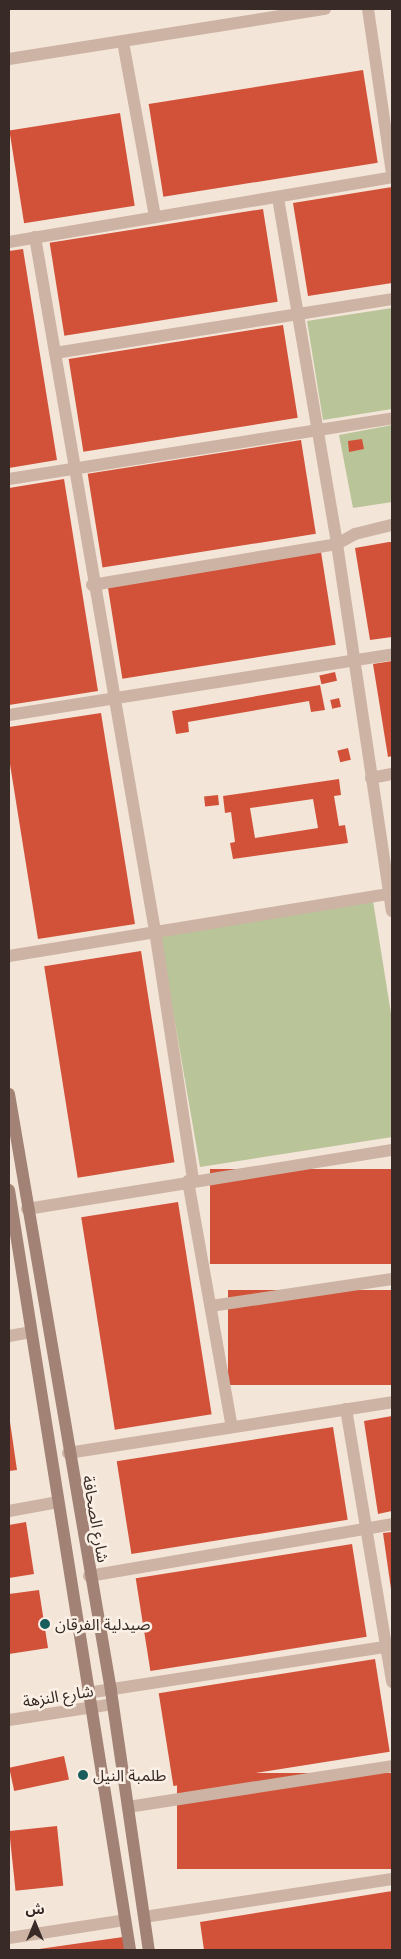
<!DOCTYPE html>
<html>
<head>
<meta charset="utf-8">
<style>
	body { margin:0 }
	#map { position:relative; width:401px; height:1959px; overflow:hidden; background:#f4e5d9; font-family:Lato,"Noto Sans Arabic",sans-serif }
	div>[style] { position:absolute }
	.green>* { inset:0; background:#b9c498 }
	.building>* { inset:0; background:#d25239; transform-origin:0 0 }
	.minor>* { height:12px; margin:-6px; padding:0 6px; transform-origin:6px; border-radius:6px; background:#cdb3a4 }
	.tertiary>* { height:12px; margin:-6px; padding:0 6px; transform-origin:6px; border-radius:6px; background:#cdb3a4 }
	.secondary>* { height:12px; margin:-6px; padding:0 6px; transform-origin:6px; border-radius:6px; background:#a18275 }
	.dots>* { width:14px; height:14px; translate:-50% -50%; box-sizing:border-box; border:2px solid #fbf0e6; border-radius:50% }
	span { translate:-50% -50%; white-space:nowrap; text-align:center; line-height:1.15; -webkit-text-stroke:5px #fbf0e6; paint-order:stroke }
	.street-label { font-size:16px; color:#382a26 }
	.poi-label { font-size:16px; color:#382a26 }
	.left { translate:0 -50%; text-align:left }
	.frame { position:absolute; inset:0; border:10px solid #382a26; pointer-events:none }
	.north { position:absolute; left:10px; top:1899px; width:50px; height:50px; -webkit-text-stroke:4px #fbf0e6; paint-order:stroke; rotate:0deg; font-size:14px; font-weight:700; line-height:20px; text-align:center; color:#382a26 }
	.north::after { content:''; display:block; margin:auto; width:18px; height:22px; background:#382a26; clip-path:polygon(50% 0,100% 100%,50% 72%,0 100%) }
</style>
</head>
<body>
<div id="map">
	<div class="green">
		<i style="clip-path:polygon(392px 308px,392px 409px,323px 420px,307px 321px)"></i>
		<i style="clip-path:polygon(392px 425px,392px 502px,353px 508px,339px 435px)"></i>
		<i style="clip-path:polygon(373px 901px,392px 1020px,392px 1137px,200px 1167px,160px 936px)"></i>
	</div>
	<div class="building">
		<i style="left:363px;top:70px;width:94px;height:217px;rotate:81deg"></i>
		<i style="left:120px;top:113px;width:94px;height:112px;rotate:81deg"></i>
		<i style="clip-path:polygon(392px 187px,392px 283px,308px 296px,293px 203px)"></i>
		<i style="left:263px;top:209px;width:94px;height:216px;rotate:81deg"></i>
		<i style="clip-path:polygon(23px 249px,57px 460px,9px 468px,9px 251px)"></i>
		<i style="left:283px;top:325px;width:94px;height:217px;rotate:81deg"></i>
		<i style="clip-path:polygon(362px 439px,364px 449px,349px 452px,348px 441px)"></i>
		<i style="left:301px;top:440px;width:95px;height:216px;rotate:81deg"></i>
		<i style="clip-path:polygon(64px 479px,98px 691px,9px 705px,9px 488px)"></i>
		<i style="clip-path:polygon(389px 542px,392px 542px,392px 637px,370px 640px,355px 548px)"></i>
		<i style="left:321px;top:552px;width:94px;height:216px;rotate:81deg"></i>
		<i style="clip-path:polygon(392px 661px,392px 756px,388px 757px,373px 664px)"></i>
		<i style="left:335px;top:672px;width:9px;height:16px;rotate:77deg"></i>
		<i style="clip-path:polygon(320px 685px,325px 710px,311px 712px,309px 701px,188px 722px,189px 732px,176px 734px,172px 711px)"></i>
		<i style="left:339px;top:698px;width:9px;height:9px;rotate:77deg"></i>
		<i style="clip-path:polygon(101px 713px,135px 924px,38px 939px,9px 758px,9px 727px)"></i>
		<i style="left:348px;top:748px;width:12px;height:11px;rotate:76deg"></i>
		<i style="clip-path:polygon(evenodd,339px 779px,341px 795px,334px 796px,339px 826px,345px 825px,348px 843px,233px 859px,230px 843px,235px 842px,231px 812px,225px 813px,223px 796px,339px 779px,313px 799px,318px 828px,255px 838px,250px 808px,313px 799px)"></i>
		<i style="left:218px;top:795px;width:10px;height:14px;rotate:84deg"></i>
		<i style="left:141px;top:951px;width:214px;height:98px;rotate:81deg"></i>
		<i style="left:392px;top:1169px;width:95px;height:182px;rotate:90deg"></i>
		<i style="left:178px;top:1202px;width:215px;height:98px;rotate:81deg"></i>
		<i style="left:392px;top:1290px;width:95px;height:164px;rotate:90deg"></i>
		<i style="clip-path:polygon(9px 1415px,17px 1470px,9px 1471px)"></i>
		<i style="clip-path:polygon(392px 1416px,392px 1511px,378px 1514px,364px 1421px)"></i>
		<i style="left:333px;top:1427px;width:94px;height:219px;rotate:81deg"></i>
		<i style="clip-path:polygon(26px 1522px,34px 1574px,9px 1578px,9px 1525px)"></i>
		<i style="clip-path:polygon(392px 1532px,392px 1589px,391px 1589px,383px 1533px)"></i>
		<i style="left:352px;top:1544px;width:94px;height:219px;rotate:81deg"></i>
		<i style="clip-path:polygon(39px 1590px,48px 1648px,9px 1654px,9px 1594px)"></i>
		<i style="left:375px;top:1659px;width:94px;height:219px;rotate:81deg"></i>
		<i style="left:64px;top:1756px;width:24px;height:56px;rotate:78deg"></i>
		<i style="left:392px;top:1773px;width:96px;height:215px;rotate:90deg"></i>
		<i style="left:57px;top:1826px;width:60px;height:48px;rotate:84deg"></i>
		<i style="clip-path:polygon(392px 1891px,392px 1950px,204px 1950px,200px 1922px)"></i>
		<i style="clip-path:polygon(123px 1937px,125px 1950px,40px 1950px,39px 1949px)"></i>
	</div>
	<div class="minor">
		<i style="left:368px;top:9px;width:167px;rotate:81.7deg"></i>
		<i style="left:123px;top:42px;width:178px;rotate:79.6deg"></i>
		<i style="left:278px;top:198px;width:351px;rotate:80.3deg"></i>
		<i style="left:337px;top:544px;width:371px;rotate:81.5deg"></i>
		<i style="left:35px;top:237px;width:704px;rotate:80.19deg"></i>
		<i style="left:155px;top:931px;width:252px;rotate:81.3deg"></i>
		<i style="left:9px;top:242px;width:388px;rotate:-9.6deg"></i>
		<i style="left:55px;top:353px;width:341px;rotate:-9.1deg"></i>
		<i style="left:9px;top:479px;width:388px;rotate:-9deg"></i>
		<i style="left:92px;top:585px;width:248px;rotate:-9.5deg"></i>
		<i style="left:337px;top:544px;width:21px;rotate:-29deg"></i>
		<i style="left:355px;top:534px;width:38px;rotate:-14deg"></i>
		<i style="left:9px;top:715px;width:388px;rotate:-9deg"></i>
		<i style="left:371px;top:778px;width:21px;rotate:-11deg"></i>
		<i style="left:9px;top:956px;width:388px;rotate:-9.3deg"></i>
		<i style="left:188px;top:1181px;width:250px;rotate:79.9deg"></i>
		<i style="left:27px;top:1209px;width:370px;rotate:-9.2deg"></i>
		<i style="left:211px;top:1306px;width:183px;rotate:-8.5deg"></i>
		<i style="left:9px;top:1336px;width:22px;rotate:-10deg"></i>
		<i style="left:346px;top:1409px;width:277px;rotate:80.4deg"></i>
		<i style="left:68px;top:1453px;width:328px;rotate:-8.9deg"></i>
		<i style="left:9px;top:1511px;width:50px;rotate:-10.4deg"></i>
		<i style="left:89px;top:1576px;width:307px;rotate:-9.7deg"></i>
		<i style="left:87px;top:1693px;width:309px;rotate:-8.8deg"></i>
		<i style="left:128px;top:1807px;width:267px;rotate:-8.8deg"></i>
		<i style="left:144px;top:1917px;width:251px;rotate:-8.7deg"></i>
		<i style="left:9px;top:1938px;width:117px;rotate:-8.8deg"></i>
	</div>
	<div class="tertiary">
		<i style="left:9px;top:59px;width:320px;rotate:-9deg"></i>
		<i style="left:9px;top:1720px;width:105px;rotate:-8.7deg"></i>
	</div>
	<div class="secondary">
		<i style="left:9px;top:1094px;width:606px;rotate:80.3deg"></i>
		<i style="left:111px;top:1691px;width:262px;rotate:81.7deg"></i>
		<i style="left:9px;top:1190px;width:770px;rotate:80.95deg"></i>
	</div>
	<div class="dots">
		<i style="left:45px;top:1624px;background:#185d5c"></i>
		<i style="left:83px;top:1775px;background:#185d5c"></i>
	</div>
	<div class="street-label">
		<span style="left:96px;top:1519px;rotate:80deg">شارع الصحافة</span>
		<span style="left:58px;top:1696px;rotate:-9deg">شارع النزهة</span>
	</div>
	<div class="poi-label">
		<span class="left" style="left:55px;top:1624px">صيدلية الفرقان</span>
		<span class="left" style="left:93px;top:1775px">طلمبة النيل</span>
	</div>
	<div class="frame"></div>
	<div class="north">ش</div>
</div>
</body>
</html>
